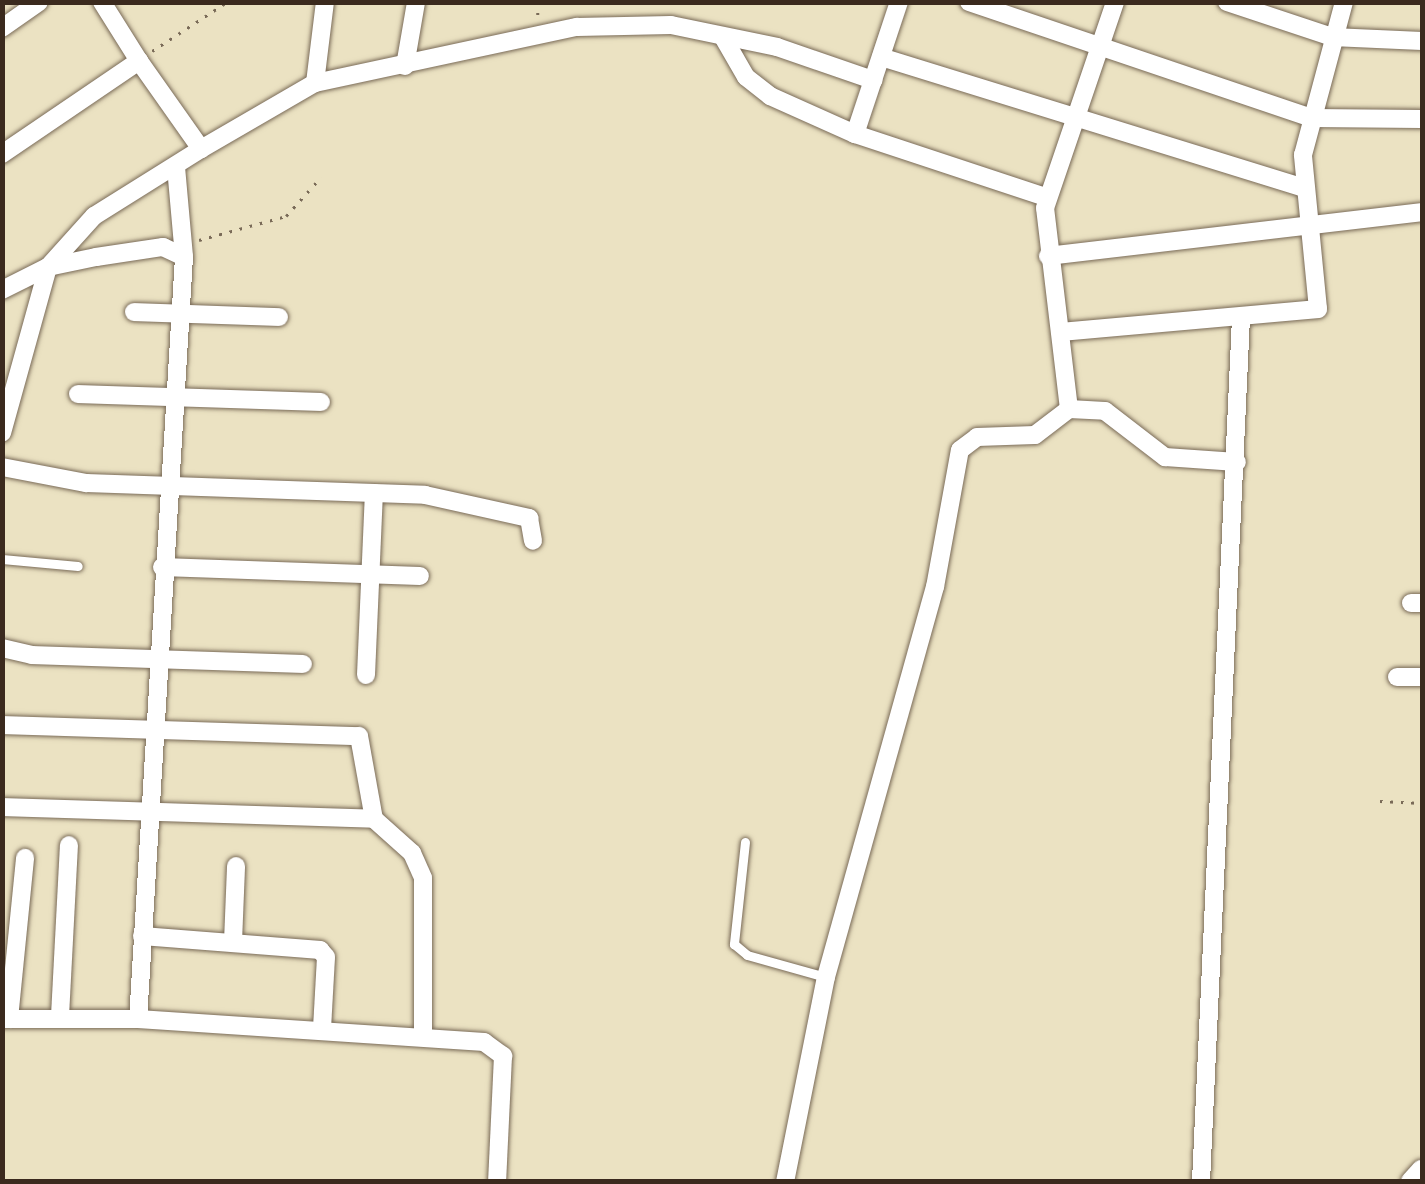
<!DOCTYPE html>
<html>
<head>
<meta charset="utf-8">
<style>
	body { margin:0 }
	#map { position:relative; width:1425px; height:1184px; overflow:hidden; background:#ebe2c2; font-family:"Playpen Sans",sans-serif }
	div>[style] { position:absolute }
	.path>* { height:2.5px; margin-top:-1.25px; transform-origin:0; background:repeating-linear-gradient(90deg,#796a57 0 2.5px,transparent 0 10.5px) }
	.roads { filter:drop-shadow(0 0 2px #796a57) drop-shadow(0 0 2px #796a57) }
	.service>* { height:9px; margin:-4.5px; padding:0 4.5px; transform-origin:4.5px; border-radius:4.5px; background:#fff }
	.minor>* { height:18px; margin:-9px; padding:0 9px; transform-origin:9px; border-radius:9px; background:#fff }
	.tertiary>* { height:22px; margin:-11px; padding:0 11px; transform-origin:11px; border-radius:11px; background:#fff }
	span { translate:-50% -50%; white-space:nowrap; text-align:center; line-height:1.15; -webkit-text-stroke:8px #f6f6f2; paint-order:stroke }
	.frame { position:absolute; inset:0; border:5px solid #3b2a1e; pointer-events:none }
</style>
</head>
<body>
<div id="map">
	<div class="path">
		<i style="left:538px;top:2px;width:18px;rotate:90deg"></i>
		<i style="left:152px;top:51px;width:90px;rotate:-33.2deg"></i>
		<i style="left:199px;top:240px;width:90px;rotate:-15.4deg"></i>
		<i style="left:286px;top:216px;width:52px;rotate:-48.1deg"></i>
		<i style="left:1380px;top:801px;width:42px;rotate:2.7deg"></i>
	</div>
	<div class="roads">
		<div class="service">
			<i style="left:2px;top:559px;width:76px;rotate:5.3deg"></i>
			<i style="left:745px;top:842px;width:103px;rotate:96.2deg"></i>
			<i style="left:734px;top:944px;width:17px;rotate:40deg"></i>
			<i style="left:747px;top:955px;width:82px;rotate:15.6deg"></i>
		</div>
		<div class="minor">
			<i style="left:102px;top:2px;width:70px;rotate:57.9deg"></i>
			<i style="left:969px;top:2px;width:361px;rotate:18.7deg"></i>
			<i style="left:1311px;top:118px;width:111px;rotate:0.5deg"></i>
			<i style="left:1227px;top:2px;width:111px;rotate:18.4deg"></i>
			<i style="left:1332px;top:37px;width:90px;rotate:2.5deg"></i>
			<i style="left:2px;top:28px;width:45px;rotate:-35.1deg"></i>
			<i style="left:723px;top:37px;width:46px;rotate:60.1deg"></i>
			<i style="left:746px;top:77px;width:31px;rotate:38deg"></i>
			<i style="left:770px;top:96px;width:93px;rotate:24.1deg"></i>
			<i style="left:855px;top:134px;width:203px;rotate:18.3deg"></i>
			<i style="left:881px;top:57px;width:441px;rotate:17.2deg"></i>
			<i style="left:405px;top:66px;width:65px;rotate:-80.2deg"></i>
			<i style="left:315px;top:83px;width:268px;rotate:-12.1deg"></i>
			<i style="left:577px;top:27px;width:94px;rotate:-1.2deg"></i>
			<i style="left:671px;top:25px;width:108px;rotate:11.7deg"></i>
			<i style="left:777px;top:47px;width:102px;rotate:19deg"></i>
			<i style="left:855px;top:134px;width:139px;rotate:-71.6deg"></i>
			<i style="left:201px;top:149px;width:132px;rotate:-30.1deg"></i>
			<i style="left:315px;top:83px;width:82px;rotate:-83deg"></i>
			<i style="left:2px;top:154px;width:166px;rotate:-34.2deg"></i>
			<i style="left:139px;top:61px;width:108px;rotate:54.8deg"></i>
			<i style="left:201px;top:149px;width:126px;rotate:147.9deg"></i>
			<i style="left:94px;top:216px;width:69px;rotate:132deg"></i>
			<i style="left:48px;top:267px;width:172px;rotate:105.5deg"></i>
			<i style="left:176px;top:167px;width:90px;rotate:84.9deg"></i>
			<i style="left:1048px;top:256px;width:377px;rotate:-6.7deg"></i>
			<i style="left:2px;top:290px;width:51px;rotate:-26.6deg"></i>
			<i style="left:48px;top:267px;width:49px;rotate:-11.8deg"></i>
			<i style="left:96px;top:257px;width:68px;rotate:-8.5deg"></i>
			<i style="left:163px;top:247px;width:23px;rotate:25deg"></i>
			<i style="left:184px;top:257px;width:763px;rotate:93.45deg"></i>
			<i style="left:134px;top:312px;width:145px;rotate:2deg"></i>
			<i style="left:1061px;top:332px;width:258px;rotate:-5.1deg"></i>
			<i style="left:1318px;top:309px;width:155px;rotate:-95.6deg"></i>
			<i style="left:1303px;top:155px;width:158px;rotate:-75deg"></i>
			<i style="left:78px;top:394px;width:243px;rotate:1.9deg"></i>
			<i style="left:1069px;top:409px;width:36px;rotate:3deg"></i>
			<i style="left:1105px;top:411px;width:76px;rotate:37.5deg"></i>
			<i style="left:1165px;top:457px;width:72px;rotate:4deg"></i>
			<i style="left:2px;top:467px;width:86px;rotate:10.8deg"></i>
			<i style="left:86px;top:483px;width:339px;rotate:2deg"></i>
			<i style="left:425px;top:495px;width:107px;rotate:12.5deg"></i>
			<i style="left:529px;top:518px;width:23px;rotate:80deg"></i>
			<i style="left:162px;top:567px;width:258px;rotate:2deg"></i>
			<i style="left:1411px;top:603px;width:11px"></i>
			<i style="left:2px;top:648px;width:31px;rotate:13deg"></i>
			<i style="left:32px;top:655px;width:271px;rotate:1.9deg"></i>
			<i style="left:366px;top:675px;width:182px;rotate:-87.5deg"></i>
			<i style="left:1397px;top:677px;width:25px"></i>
			<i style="left:2px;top:725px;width:357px;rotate:1.8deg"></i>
			<i style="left:359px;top:736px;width:84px;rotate:79.8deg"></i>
			<i style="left:2px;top:807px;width:372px;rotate:1.8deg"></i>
			<i style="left:374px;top:819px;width:51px;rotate:41.8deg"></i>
			<i style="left:412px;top:853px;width:27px;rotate:66deg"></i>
			<i style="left:423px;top:878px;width:158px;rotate:90deg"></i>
			<i style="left:142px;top:936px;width:179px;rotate:4.5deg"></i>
			<i style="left:320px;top:950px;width:9px;rotate:49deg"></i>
			<i style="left:326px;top:957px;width:71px;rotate:93.2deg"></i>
			<i style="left:233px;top:942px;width:76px;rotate:-87.7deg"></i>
			<i style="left:60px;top:1016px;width:171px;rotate:-87deg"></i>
			<i style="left:2px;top:1019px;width:136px"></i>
			<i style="left:138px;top:1019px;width:347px;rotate:3.8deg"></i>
			<i style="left:484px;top:1042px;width:24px;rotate:36deg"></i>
			<i style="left:503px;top:1056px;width:126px;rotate:92.7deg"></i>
			<i style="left:9px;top:1019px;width:162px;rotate:-84.3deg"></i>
			<i style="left:785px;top:1182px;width:209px;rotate:-78.7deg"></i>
			<i style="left:826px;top:977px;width:405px;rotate:-74.4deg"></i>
			<i style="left:935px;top:587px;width:139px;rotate:-79.7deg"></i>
			<i style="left:960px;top:450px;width:21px;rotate:-37deg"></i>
			<i style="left:977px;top:437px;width:58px;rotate:-2deg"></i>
			<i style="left:1035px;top:435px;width:43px;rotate:-37.4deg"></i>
			<i style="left:1069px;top:409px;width:202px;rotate:-96.8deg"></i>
			<i style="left:1045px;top:208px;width:218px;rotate:-71.2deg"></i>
			<i style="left:1201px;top:1182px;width:865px;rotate:-87.35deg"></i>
		</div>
		<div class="tertiary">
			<i style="left:1412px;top:1182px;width:15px;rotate:-48deg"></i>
		</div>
	</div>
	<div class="frame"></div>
</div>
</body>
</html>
